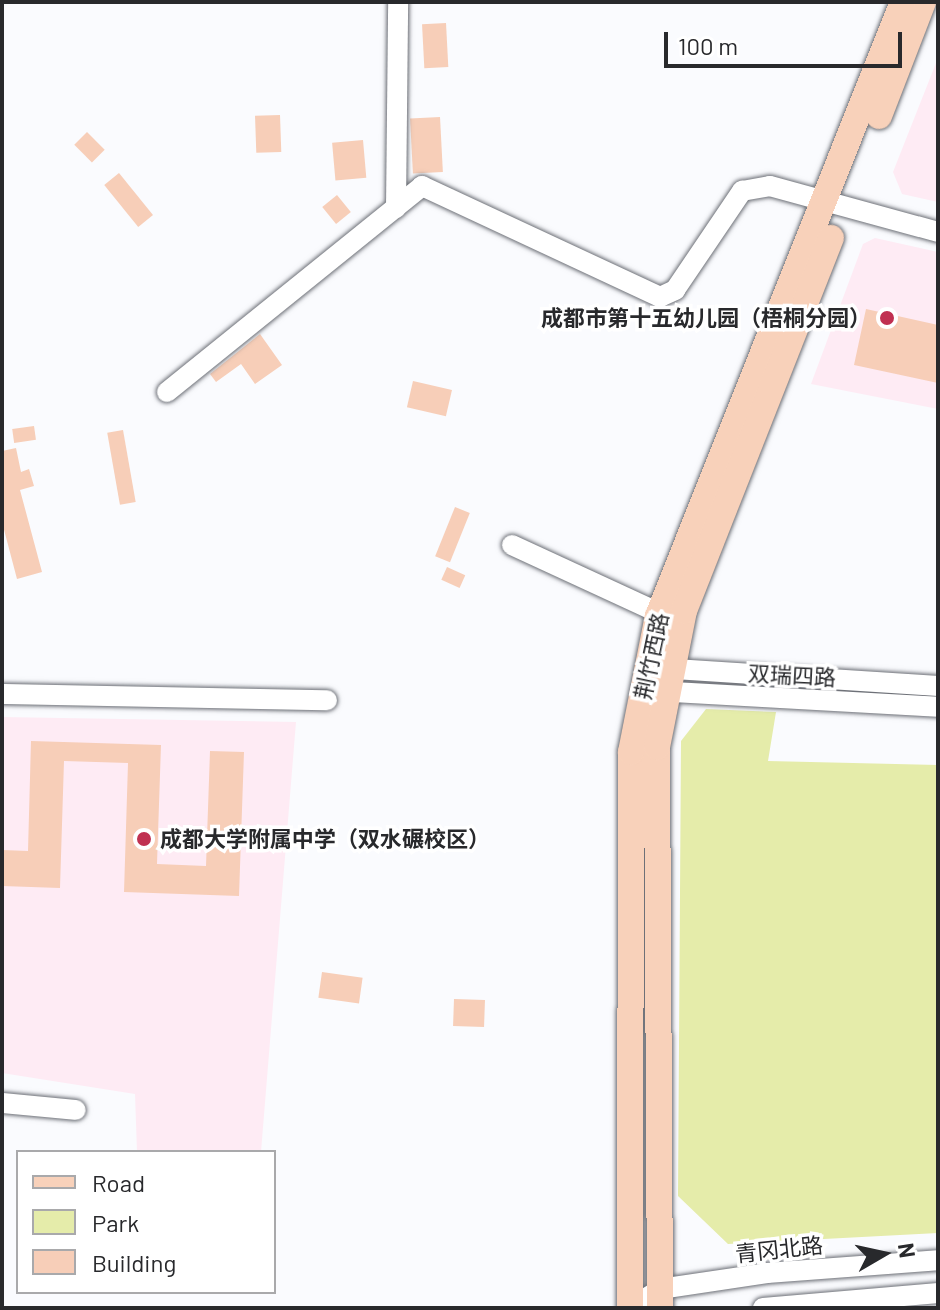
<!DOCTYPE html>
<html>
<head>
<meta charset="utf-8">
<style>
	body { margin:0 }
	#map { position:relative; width:940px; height:1310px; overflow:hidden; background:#fafbfe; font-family:Barlow,"Noto Sans SC",sans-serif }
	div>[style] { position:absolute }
	.education>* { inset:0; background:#feebf4 }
	.green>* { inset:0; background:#e5ecaa }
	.building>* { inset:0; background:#f7ceb8; transform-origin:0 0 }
	.roads { filter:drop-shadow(0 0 2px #6d7077) drop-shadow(0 0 2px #6d7077) }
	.minor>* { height:20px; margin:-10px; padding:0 10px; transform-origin:10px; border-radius:10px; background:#fff }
	.major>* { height:26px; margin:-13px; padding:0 13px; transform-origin:13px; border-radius:13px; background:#f8d1ba }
	.dots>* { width:22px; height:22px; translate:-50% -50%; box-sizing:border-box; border:4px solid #fff; border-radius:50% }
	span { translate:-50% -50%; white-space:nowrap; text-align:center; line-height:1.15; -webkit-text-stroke:7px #fff; paint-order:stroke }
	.poi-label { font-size:22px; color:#28292c; font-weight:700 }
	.right { translate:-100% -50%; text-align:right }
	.left { translate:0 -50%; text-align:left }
	.street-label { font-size:22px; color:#28292c }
	.frame { position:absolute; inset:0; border:4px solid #28292c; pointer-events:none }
	.legend { position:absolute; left:16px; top:1150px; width:260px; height:144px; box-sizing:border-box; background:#fff; border:2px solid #a9a9ab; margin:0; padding:10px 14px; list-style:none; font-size:24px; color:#28292c }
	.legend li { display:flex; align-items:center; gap:16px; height:40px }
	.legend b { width:40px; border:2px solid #a9a9ab }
	.north { position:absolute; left:844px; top:1214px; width:80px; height:80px; -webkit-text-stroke:6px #fff; paint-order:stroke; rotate:81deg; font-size:22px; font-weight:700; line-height:32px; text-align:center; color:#28292c }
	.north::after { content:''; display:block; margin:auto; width:28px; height:36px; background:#28292c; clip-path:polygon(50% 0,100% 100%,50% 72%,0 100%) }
	.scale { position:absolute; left:664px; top:32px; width:238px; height:36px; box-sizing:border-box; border:4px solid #28292c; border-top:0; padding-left:10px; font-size:24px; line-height:28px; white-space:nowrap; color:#28292c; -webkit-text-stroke:6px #fff; paint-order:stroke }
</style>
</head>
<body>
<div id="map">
	<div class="education">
		<i style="clip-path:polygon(938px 58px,938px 202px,902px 194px,893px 172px)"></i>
		<i style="clip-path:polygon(875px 238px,938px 252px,938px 409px,811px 384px,863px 244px)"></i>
		<i style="clip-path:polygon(2px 717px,296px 722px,261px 1152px,137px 1152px,135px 1094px,2px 1073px)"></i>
	</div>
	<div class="green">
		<i style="clip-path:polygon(706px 709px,776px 712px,768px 761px,938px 765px,938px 1233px,728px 1244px,678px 1196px,681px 741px)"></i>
	</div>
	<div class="building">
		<i style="left:446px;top:23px;width:44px;height:24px;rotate:87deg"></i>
		<i style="left:280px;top:115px;width:37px;height:25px;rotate:88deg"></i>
		<i style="left:440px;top:117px;width:55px;height:30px;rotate:87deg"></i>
		<i style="left:87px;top:132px;width:25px;height:18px;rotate:45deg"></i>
		<i style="left:363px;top:140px;width:38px;height:31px;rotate:85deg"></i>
		<i style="left:119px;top:173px;width:54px;height:19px;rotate:51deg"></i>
		<i style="left:337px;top:195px;width:22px;height:19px;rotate:51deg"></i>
		<i style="clip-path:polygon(866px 309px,938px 325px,938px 383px,854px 365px)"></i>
		<i style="clip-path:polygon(260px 334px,282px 365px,255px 384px,241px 364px,216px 382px,210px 374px)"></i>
		<i style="left:413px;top:381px;width:40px;height:27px;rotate:13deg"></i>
		<i style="left:34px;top:426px;width:14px;height:22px;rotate:82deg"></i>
		<i style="left:123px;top:430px;width:73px;height:16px;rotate:80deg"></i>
		<i style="clip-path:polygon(16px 448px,21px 472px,29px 469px,34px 486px,20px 490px,42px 572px,17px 579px,2px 522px,2px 451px)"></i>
		<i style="left:455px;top:507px;width:16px;height:53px;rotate:22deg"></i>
		<i style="left:447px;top:567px;width:20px;height:14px;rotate:24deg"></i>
		<i style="clip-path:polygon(31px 741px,161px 745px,157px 864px,206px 866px,210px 751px,244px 752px,239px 896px,124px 892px,128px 763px,64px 761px,60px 888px,2px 886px,2px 850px,28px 851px)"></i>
		<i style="left:322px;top:972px;width:41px;height:26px;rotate:8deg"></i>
		<i style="left:454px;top:999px;width:31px;height:27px;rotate:2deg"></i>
	</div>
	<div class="roads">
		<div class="minor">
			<i style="left:396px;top:208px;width:206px;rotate:-89.4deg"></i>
			<i style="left:167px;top:392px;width:328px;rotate:-38.9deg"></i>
			<i style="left:422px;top:186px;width:263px;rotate:25deg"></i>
			<i style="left:660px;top:297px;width:17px;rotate:-25deg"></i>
			<i style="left:675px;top:290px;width:120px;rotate:-55.9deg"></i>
			<i style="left:742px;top:191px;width:28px;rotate:-10deg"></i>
			<i style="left:770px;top:186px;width:174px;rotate:15.3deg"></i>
			<i style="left:512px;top:545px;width:162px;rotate:24.8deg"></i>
			<i style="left:659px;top:668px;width:280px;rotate:3.7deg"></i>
			<i style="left:655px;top:691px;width:283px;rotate:3.2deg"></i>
			<i style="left:2px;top:694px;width:325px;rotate:1.1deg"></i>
			<i style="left:2px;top:1103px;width:74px;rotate:5.4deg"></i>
			<i style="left:630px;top:1308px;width:36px;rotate:-32deg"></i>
			<i style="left:660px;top:1289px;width:108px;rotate:-8.5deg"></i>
			<i style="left:767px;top:1273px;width:171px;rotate:-4.3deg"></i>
			<i style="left:763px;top:1308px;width:176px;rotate:-4.9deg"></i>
		</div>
		<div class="major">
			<i style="left:879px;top:116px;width:122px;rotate:-68.9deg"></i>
			<i style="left:630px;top:1308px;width:556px;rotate:-89.9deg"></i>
			<i style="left:631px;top:752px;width:139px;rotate:-78.8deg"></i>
			<i style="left:658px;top:616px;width:661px;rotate:-68.25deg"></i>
			<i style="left:660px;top:1308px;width:561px;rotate:-90.31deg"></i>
			<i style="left:657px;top:747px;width:139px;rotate:-78.8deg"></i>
			<i style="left:684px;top:611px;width:401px;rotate:-68.5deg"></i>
		</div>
	</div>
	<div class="dots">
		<i style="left:887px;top:318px;background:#c03051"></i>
		<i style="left:144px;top:839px;background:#c03051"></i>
	</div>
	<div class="poi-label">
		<span class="right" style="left:871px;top:318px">成都市第十五幼儿园（梧桐分园）</span>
		<span class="left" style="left:160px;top:839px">成都大学附属中学（双水碾校区）</span>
	</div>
	<div class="street-label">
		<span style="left:651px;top:656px;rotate:-78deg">荆竹西路</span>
		<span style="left:792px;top:675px;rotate:3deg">双瑞四路</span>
		<span style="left:779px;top:1249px;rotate:-6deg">青冈北路</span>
	</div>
	<div class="frame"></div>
	<ul class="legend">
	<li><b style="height:10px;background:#f8d1ba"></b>Road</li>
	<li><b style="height:22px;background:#e5ecaa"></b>Park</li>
	<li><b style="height:22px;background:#f7ceb8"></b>Building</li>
	</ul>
	<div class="north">N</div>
	<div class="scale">100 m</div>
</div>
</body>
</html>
